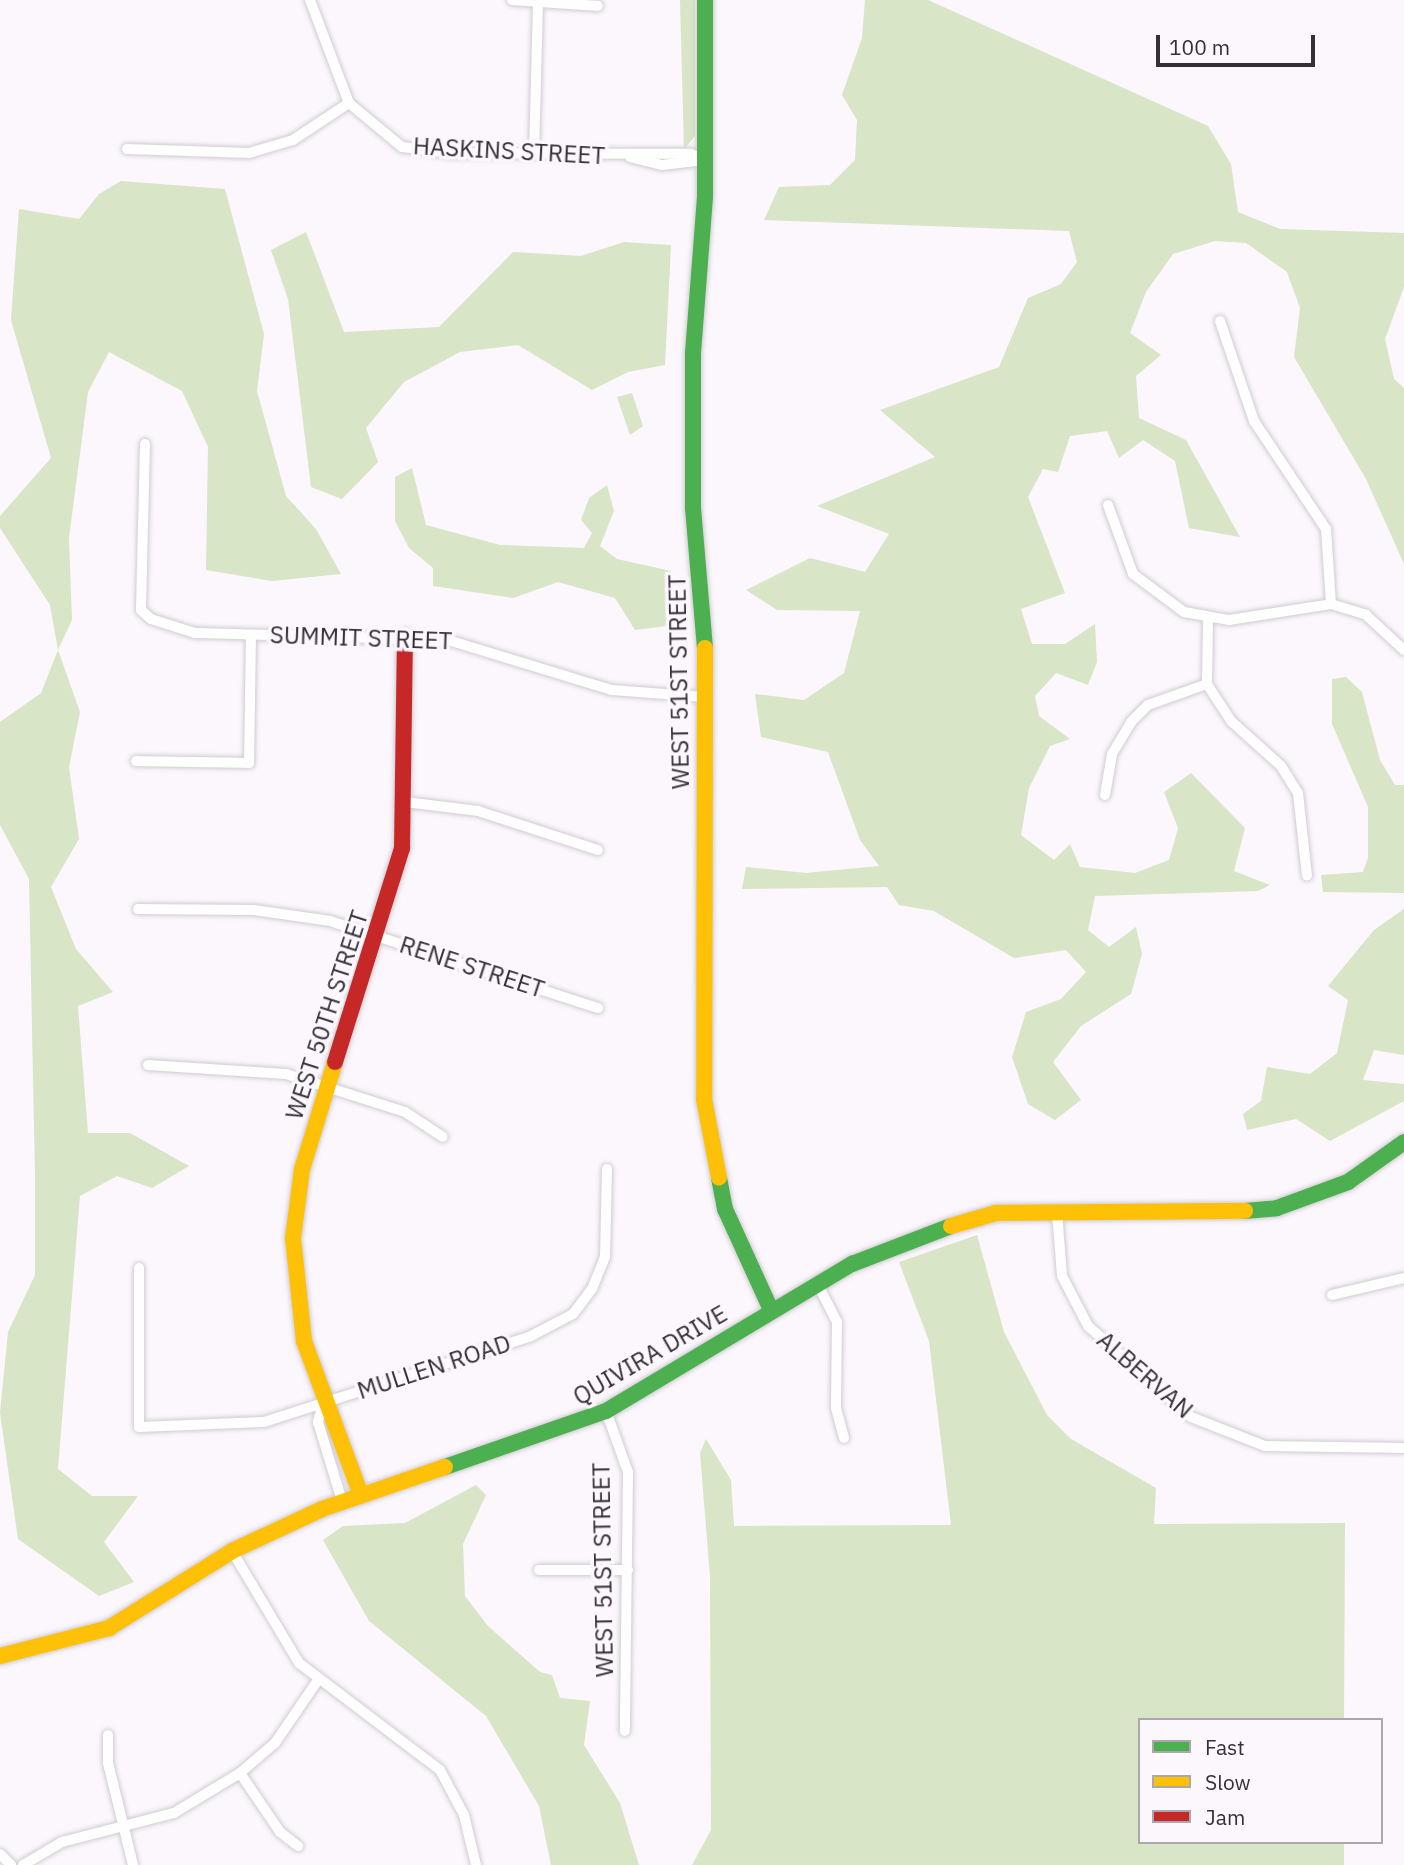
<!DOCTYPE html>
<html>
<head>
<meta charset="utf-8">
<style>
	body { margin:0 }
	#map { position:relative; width:1404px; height:1865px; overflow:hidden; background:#fbf7fc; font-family:"IBM Plex Sans",sans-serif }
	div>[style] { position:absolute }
	.green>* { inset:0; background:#d8e5c6 }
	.roads { filter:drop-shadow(0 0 2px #d0ccd1) drop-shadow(0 0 2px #d0ccd1) }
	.street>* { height:10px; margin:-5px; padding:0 5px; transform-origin:5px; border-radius:5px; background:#fefeff }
	.fast>* { height:16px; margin:-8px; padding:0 8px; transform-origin:8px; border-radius:8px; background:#4caf50 }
	.slow>* { height:16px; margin:-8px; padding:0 8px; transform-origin:8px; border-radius:8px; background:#ffc107 }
	.jam>* { height:16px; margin:-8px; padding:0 8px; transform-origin:8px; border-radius:8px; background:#c62828 }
	span { translate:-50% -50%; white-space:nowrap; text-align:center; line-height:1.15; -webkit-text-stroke:7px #fcf6fd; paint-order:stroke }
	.street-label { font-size:24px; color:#353036 }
	.legend { position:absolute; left:1138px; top:1718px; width:245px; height:126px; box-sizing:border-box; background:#fcf6fd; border:2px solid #aca7ad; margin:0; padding:9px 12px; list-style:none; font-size:21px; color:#353036 }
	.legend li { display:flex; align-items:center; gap:14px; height:35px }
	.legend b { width:35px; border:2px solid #aca7ad }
	.scale { position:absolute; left:1156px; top:35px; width:159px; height:32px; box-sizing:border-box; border:4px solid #353036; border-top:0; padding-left:9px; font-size:21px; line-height:24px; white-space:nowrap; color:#353036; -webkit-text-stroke:5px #fcf6fd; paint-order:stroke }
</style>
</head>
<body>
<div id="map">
	<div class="green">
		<i style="clip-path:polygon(680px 0,695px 0,695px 136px,684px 149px)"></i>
		<i style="clip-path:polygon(865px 0,928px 0,1208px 126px,1231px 164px,1238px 212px,1280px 229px,1404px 233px,1404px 287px,1385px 339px,1394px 379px,1404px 388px,1404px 564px,1366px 479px,1294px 357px,1300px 308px,1287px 272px,1246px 243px,1215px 241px,1173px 254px,1146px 292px,1130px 333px,1161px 355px,1136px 376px,1139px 418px,1186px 440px,1240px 537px,1189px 528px,1175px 461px,1143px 440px,1119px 458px,1107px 431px,1070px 436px,1058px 472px,1043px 469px,1028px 497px,1065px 593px,1021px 609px,1032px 644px,1065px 644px,1095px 624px,1097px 662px,1088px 685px,1056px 673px,1035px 696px,1039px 716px,1070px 739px,1050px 746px,1029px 788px,1021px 835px,1054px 860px,1070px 844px,1080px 867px,1135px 873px,1169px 860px,1178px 828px,1164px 792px,1191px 773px,1245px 828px,1234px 871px,1270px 885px,1258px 891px,1095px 896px,1088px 930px,1109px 947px,1136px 927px,1142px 954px,1131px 994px,1081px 1026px,1053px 1062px,1081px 1100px,1055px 1120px,1028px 1104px,1012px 1057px,1026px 1012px,1061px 999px,1086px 972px,1066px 950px,1014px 958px,934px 911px,899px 905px,887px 887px,742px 889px,746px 867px,806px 873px,879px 866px,860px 840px,828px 752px,761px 737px,755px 694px,804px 700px,844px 673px,860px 611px,777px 610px,746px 590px,810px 558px,865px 572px,889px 534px,817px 506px,935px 457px,880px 410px,999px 367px,1028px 298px,1061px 284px,1077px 262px,1069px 231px,764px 220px,779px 187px,830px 185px,855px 160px,857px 120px,842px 95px,862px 38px)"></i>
		<i style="clip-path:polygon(121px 181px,225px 189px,264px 334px,257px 391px,286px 496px,316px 529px,341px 574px,272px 581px,206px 570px,208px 447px,182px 391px,109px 352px,88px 392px,69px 538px,72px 620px,58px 650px,80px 712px,69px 767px,79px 839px,51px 887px,76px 949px,113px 992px,78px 1006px,88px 1133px,130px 1133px,189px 1166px,152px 1188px,117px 1176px,80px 1196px,58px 1469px,92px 1496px,138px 1496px,104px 1542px,134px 1582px,99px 1596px,18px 1539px,0 1413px,8px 1332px,35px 1275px,35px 1176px,29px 879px,0 825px,0 722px,41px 693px,58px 650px,50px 605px,0 528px,0 516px,51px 458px,11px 320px,19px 209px,79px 219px,99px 194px)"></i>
		<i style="clip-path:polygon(306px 232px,344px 332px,439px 327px,513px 252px,581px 256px,624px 242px,671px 245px,665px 365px,628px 372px,592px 390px,518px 345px,460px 352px,404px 382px,366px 428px,378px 462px,342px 499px,311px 487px,288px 299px,271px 250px)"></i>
		<i style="clip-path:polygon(632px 393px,643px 426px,630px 435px,617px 397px)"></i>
		<i style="clip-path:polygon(412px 468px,426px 525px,500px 545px,584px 548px,592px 533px,581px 520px,589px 498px,607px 485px,614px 511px,600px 546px,617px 559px,671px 571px,683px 624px,635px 630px,615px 598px,558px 582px,513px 598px,433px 586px,433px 568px,409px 548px,395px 521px,395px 477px)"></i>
		<i style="clip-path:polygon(1346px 677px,1362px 692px,1380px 760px,1395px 785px,1404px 785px,1404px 893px,1323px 892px,1321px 875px,1363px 872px,1368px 858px,1368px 807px,1332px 724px,1332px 679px)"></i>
		<i style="clip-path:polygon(1404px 909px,1404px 1055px,1374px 1050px,1363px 1080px,1404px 1084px,1404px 1101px,1330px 1141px,1296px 1119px,1247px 1130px,1243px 1114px,1261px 1101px,1267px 1067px,1310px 1074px,1337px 1053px,1348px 1000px,1328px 986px,1374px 930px)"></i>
		<i style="clip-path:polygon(977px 1235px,1004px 1332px,1047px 1415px,1071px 1439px,1156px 1488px,1154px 1524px,1345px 1523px,1344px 1720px,1140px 1720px,1140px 1842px,1344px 1842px,1344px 1865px,692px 1865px,711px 1830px,710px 1576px,700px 1453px,706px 1439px,731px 1480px,734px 1526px,951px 1525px,929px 1341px,899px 1262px)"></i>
		<i style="clip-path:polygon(476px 1485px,486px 1495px,463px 1544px,465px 1596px,488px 1626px,540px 1672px,552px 1675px,560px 1698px,590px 1701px,584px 1745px,620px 1803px,639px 1865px,551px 1865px,539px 1806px,486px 1716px,369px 1621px,323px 1540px,343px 1526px,405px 1523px)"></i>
	</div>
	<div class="roads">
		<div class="street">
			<i style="left:310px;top:0;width:110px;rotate:69.3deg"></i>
			<i style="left:349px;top:103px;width:69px;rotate:39.7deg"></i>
			<i style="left:402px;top:147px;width:49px;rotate:7deg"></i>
			<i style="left:451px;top:153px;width:240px;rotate:0.2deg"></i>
			<i style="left:691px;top:154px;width:15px;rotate:23deg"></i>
			<i style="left:512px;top:0;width:86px;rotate:4deg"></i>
			<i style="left:127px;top:149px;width:122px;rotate:1.9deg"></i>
			<i style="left:249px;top:153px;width:46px;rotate:-16.5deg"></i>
			<i style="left:293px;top:140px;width:67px;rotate:-33.5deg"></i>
			<i style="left:534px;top:154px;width:150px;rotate:-88.5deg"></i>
			<i style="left:630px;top:157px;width:33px;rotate:14deg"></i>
			<i style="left:662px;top:165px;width:43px;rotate:-6.6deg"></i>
			<i style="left:1220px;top:321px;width:106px;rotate:71.2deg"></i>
			<i style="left:1254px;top:421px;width:130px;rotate:56.3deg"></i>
			<i style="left:1326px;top:529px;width:75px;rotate:86.2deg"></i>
			<i style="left:145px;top:444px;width:166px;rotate:91.4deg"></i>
			<i style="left:141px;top:610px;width:13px;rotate:42deg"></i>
			<i style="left:151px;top:619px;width:46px;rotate:17.7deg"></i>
			<i style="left:195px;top:633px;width:253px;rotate:1.6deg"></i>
			<i style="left:448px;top:640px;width:171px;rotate:17deg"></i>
			<i style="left:612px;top:690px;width:92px;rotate:4.4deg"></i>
			<i style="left:1108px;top:505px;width:73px;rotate:70.1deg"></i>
			<i style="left:1133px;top:574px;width:64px;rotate:36.7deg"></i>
			<i style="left:1184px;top:612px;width:46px;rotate:10.1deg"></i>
			<i style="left:1229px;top:620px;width:103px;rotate:-8.9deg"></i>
			<i style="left:1331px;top:604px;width:37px;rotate:17deg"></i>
			<i style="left:1366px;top:615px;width:52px;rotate:42.6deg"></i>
			<i style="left:1208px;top:619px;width:65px;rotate:90.9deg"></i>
			<i style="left:1207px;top:684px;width:44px;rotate:57deg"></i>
			<i style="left:1231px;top:721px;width:67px;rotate:42deg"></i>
			<i style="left:1281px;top:766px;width:32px;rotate:58deg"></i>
			<i style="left:1298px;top:793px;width:83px;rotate:83.8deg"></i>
			<i style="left:136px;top:761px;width:113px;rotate:1deg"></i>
			<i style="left:249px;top:763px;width:128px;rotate:-89.1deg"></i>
			<i style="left:1105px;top:795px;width:42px;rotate:-80.3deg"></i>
			<i style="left:1112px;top:754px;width:37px;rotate:-59deg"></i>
			<i style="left:1131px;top:722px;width:24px;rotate:-45deg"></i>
			<i style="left:1148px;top:705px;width:63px;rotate:-19.6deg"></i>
			<i style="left:405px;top:802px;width:74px;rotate:7deg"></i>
			<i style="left:478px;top:811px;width:126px;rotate:18deg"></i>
			<i style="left:138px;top:909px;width:116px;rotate:0.5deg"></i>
			<i style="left:254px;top:910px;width:77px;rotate:8.2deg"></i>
			<i style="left:330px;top:921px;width:282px;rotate:18deg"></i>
			<i style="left:148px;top:1065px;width:138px;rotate:3.7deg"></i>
			<i style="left:286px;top:1074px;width:125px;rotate:17.7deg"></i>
			<i style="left:405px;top:1112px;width:45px;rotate:33.3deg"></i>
			<i style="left:1057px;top:1212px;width:64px;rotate:85.5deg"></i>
			<i style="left:1062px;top:1276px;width:56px;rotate:62.5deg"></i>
			<i style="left:1088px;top:1326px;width:137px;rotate:41.5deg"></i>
			<i style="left:1191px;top:1417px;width:79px;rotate:21.4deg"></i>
			<i style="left:1265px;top:1446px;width:139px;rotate:0.8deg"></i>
			<i style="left:139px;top:1268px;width:159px;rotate:90deg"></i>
			<i style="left:139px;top:1427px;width:125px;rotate:-2.3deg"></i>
			<i style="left:264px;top:1422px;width:278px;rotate:-17.8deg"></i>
			<i style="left:529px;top:1337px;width:50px;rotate:-27.6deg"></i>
			<i style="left:573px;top:1314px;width:31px;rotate:-53deg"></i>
			<i style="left:592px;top:1289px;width:35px;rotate:-68deg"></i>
			<i style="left:605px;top:1257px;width:88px;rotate:-88.7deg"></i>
			<i style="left:818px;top:1285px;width:42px;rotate:62.8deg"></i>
			<i style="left:837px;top:1322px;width:86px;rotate:90.7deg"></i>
			<i style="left:836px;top:1408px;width:31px;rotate:75deg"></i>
			<i style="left:1332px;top:1295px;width:74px;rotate:-13.3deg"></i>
			<i style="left:323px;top:1404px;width:19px;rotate:106deg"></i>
			<i style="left:318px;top:1422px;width:83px;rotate:73.1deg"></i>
			<i style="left:606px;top:1411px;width:65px;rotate:70.2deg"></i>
			<i style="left:628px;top:1472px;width:259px;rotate:90.7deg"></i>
			<i style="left:232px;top:1551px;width:131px;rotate:59.1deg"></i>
			<i style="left:299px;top:1663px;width:177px;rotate:37.2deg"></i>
			<i style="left:440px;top:1770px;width:51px;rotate:61.9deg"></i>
			<i style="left:464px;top:1815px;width:51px;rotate:76.5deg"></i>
			<i style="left:539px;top:1570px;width:89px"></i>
			<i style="left:108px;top:1735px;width:28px;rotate:90deg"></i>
			<i style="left:108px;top:1763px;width:105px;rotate:76.2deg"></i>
			<i style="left:240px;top:1773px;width:71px;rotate:55.9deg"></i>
			<i style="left:280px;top:1832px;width:23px;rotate:38deg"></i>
			<i style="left:0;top:1854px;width:16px;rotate:45deg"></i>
			<i style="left:23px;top:1865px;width:45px;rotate:-30.5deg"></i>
			<i style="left:62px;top:1842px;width:116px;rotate:-14.5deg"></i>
			<i style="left:174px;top:1813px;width:77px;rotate:-31.2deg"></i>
			<i style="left:240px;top:1773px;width:46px;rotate:-40.6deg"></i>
			<i style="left:275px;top:1743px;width:76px;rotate:-55.7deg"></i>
		</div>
		<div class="fast">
			<i style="left:705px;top:648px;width:141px;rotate:-94.9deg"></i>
			<i style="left:693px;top:508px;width:155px;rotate:-90deg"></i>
			<i style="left:693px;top:353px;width:157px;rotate:-85.6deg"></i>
			<i style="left:705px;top:196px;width:196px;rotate:-90deg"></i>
			<i style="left:719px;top:1178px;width:32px;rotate:79deg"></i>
			<i style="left:725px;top:1209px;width:111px;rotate:65.5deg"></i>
			<i style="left:1245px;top:1211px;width:32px;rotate:-5deg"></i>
			<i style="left:1277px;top:1208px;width:76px;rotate:-20.1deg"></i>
			<i style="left:1348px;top:1182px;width:69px;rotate:-35.5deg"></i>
			<i style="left:445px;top:1467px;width:170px;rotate:-19.2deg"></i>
			<i style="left:606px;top:1411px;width:287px;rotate:-30.9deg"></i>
			<i style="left:852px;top:1264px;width:106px;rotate:-21deg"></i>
		</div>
		<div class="slow">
			<i style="left:705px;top:648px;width:451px;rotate:90.1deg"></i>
			<i style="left:704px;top:1099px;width:80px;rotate:79.2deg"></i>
			<i style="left:335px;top:1062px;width:112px;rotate:107.1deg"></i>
			<i style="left:302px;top:1169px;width:70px;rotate:97.4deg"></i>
			<i style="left:293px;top:1238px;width:104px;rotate:83.9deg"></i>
			<i style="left:304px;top:1341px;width:164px;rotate:69.7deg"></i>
			<i style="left:951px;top:1226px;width:47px;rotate:-16.1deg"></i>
			<i style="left:996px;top:1213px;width:249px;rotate:-0.5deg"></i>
			<i style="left:0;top:1656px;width:113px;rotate:-14.4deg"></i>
			<i style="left:109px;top:1628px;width:145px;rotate:-32deg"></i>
			<i style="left:232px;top:1551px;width:99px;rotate:-25deg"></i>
			<i style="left:322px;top:1509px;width:130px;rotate:-18.9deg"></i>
		</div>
		<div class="jam">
			<i style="left:335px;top:1062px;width:224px;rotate:-72.6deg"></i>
			<i style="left:402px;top:848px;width:211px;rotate:-89.2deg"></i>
		</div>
	</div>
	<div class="street-label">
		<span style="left:509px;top:151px;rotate:3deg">HASKINS STREET</span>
		<span style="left:361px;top:638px;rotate:2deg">SUMMIT STREET</span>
		<span style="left:679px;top:682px;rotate:-91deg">WEST 51ST STREET</span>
		<span style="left:472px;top:967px;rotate:18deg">RENE STREET</span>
		<span style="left:327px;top:1015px;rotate:-72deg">WEST 50TH STREET</span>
		<span style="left:650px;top:1355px;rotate:-30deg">QUIVIRA DRIVE</span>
		<span style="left:434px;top:1367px;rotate:-18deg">MULLEN ROAD</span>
		<span style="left:1145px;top:1375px;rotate:41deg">ALBERVAN</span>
		<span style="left:603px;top:1570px;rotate:-91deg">WEST 51ST STREET</span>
	</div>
	<ul class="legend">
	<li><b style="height:9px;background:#4caf50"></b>Fast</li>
	<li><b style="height:9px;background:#ffc107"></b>Slow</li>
	<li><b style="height:9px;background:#c62828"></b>Jam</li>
	</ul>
	<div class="scale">100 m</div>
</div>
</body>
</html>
